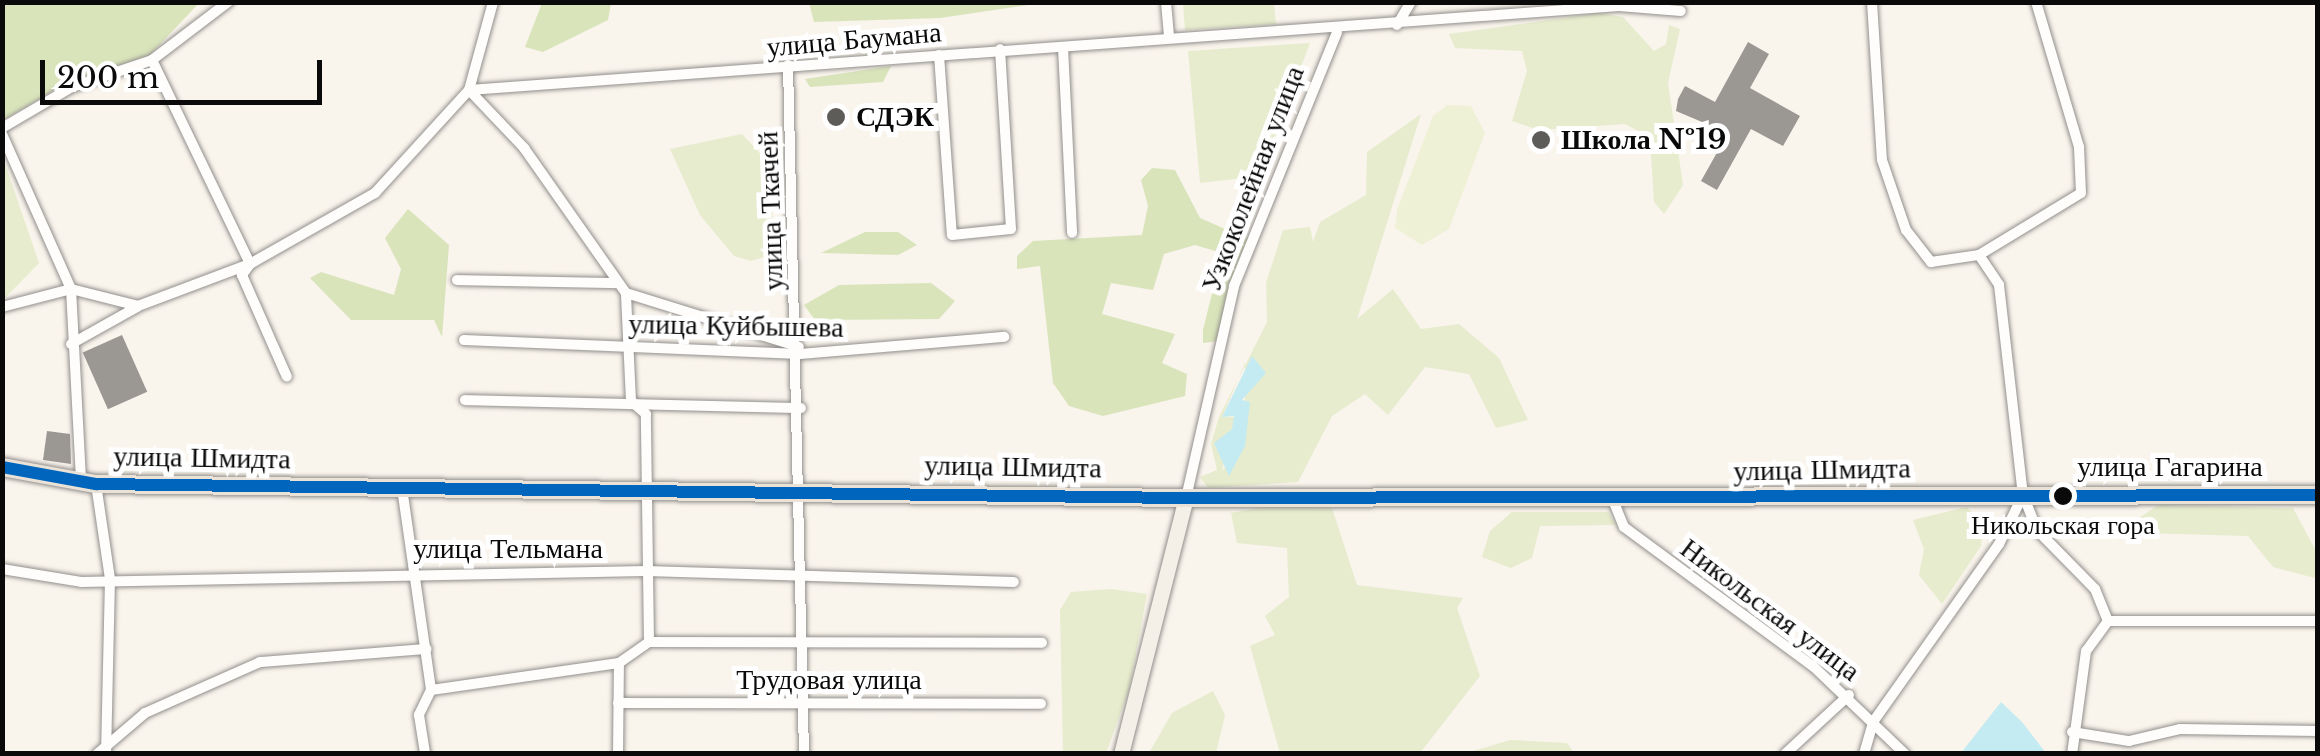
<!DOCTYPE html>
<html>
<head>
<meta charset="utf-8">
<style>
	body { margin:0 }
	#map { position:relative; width:2320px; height:756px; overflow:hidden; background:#f9f4ec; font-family:"Libre Baskerville",serif }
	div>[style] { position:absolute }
	.green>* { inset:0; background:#e6eccd }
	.forest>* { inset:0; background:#d9e4bb }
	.pitch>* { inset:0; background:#eff1d6 }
	.water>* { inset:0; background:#c4ebf2 }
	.building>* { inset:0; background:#9b9793; transform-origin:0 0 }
	.roads { filter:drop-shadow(0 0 2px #928f8c) drop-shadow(0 0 2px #928f8c) }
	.street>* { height:10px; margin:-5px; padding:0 5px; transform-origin:5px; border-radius:5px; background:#fefdfc }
	.secondary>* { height:15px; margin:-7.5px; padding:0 7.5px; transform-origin:7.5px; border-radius:7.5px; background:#f4f0e7 }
	.primary>* { height:18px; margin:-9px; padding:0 9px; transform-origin:9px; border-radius:9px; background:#ebe2d7 }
	.bus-1>* { height:12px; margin:-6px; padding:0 6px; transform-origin:6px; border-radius:6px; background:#0065bd }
	.dots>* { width:28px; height:28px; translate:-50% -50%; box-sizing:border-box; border:5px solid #fff; border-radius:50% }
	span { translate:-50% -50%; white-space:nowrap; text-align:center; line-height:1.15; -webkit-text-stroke:10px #fff; paint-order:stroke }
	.bus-label { font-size:26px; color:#0a0a0a }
	.street-label { font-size:28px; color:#0a0a0a }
	.poi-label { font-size:28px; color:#0a0a0a; font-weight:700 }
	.left { translate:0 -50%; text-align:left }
	.frame { position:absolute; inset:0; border:5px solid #0a0a0a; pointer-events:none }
	.scale { position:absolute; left:40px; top:60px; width:282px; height:45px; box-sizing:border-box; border:5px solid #0a0a0a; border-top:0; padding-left:12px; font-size:30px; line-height:35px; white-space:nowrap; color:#0a0a0a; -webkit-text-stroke:8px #fff; paint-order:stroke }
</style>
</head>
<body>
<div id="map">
	<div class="green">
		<i style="clip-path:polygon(1183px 3px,1274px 3px,1276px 24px,1185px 30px)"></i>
		<i style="clip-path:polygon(1599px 13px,1623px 17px,1654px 51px,1666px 44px,1669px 25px,1680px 29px,1668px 83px,1683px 185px,1664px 214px,1654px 202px,1650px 137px,1625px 124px,1539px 130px,1512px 121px,1527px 71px,1522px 51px,1455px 48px,1449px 34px)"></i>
		<i style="clip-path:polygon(1310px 43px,1260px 176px,1200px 183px,1188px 51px)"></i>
		<i style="clip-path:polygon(evenodd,1421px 114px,1357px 319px,1393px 289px,1421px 329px,1459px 324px,1499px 358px,1528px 420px,1496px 428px,1469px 374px,1425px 367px,1388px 415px,1365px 394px,1332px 416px,1298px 482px,1208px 488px,1200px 477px,1217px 470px,1211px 444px,1219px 417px,1267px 322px,1266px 283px,1283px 230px,1310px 227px,1313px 242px,1320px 222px,1366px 195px,1367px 152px,1421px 114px,1245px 363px,1245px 443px,1222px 471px,1235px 417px,1222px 417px,1245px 363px)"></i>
		<i style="clip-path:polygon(742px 134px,768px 162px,773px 228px,770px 255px,751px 261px,734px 256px,700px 215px,670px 149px)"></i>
		<i style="clip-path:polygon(2px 155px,39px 263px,3px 300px,2px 300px)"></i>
		<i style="clip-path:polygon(1273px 505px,1332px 508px,1357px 585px,1463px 598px,1457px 608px,1480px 676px,1420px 753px,1280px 753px,1250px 646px,1275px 635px,1265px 616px,1289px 597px,1287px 548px,1237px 543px,1231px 513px)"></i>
		<i style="clip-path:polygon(2158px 505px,2293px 508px,2317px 553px,2315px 578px,2273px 567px,2248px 536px,2141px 533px,2130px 524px)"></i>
		<i style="clip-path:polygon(1967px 507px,1983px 525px,1981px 546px,1942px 604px,1919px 575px,1924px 549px,1913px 520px)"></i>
		<i style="clip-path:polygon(1512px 512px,1608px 512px,1616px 525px,1540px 526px,1532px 558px,1511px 568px,1482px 557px,1490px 531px)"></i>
		<i style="clip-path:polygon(1111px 589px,1147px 594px,1129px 690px,1106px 753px,1063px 753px,1060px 610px,1071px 592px)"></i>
		<i style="clip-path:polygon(1213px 691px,1225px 715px,1216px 753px,1149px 753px,1172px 713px)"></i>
		<i style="clip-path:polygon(1510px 740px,1567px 743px,1574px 753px,1467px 753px)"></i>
	</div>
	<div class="forest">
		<i style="clip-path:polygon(3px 3px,199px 3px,149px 56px,71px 80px,3px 120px)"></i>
		<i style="clip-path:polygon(542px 3px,542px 2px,611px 3px,608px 20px,543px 52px,525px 47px)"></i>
		<i style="clip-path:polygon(809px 3px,809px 2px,1042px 3px,940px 18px,814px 22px)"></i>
		<i style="clip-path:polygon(891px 66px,883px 82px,810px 87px,805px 79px)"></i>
		<i style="clip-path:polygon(1152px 168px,1175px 170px,1200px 218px,1248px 239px,1218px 341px,1203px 343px,1203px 330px,1222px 253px,1195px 245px,1164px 254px,1153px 290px,1111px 283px,1102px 314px,1175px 334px,1162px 363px,1187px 374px,1185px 396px,1103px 416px,1069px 406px,1053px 383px,1040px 266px,1017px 269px,1017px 256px,1033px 241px,1142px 235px,1148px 206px,1141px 180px)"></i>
		<i style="clip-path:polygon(408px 209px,449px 245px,442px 337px,434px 320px,351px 320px,310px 278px,321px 272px,394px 295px,401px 269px,385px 238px)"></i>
		<i style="clip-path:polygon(865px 232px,898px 232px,917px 245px,898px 255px,821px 253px)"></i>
		<i style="clip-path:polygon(931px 283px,955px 301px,939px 319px,815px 320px,804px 305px,839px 285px)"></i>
	</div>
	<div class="pitch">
		<i style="clip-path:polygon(1447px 105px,1471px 106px,1485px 133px,1449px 229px,1422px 245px,1395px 228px,1397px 210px,1433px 116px)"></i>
	</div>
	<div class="water">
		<i style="clip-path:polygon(1252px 356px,1266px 373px,1242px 400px,1250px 402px,1245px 446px,1229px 476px,1214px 443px,1232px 429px,1234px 416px,1222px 417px)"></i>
		<i style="clip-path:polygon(2001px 702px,2022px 722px,2046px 753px,1961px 753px)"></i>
	</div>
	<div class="building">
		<i style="clip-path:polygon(1748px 42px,1769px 54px,1750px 88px,1800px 116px,1783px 146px,1751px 129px,1717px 190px,1701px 181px,1728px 133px,1676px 111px,1678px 99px,1685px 86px,1715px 102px)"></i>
		<i style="left:122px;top:335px;width:62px;height:43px;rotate:66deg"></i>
		<i style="clip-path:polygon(47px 431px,70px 434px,71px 464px,43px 460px)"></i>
	</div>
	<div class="roads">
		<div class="street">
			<i style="left:1166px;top:2px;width:35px;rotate:85deg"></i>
			<i style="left:1872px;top:2px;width:158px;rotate:86.4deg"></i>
			<i style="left:1882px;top:160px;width:74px;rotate:71.1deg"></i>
			<i style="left:1906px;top:230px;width:41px;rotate:52deg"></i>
			<i style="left:1931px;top:262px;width:49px;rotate:-8.3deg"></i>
			<i style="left:1979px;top:255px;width:36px;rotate:56deg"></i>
			<i style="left:1999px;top:285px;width:211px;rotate:83.5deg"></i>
			<i style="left:2023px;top:495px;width:38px;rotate:68deg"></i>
			<i style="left:2037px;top:530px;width:83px;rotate:45.5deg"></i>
			<i style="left:2095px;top:589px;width:35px;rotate:68deg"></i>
			<i style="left:2108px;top:621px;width:37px;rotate:126deg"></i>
			<i style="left:2086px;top:651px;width:104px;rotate:97.7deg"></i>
			<i style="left:1397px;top:25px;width:27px;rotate:-59deg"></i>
			<i style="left:1063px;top:47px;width:186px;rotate:87.2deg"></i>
			<i style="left:939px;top:55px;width:180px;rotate:85.9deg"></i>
			<i style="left:952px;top:235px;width:59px;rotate:-5.8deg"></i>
			<i style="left:1011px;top:229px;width:180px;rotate:-93.5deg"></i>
			<i style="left:152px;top:60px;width:226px;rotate:64.3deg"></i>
			<i style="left:250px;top:264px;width:14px;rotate:126deg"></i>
			<i style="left:242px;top:275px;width:111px;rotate:66.2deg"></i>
			<i style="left:788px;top:65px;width:689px;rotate:88.67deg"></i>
			<i style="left:469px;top:90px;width:1153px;rotate:-4.18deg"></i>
			<i style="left:1619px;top:6px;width:62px;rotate:4.6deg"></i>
			<i style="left:470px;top:91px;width:79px;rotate:46.5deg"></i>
			<i style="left:524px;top:148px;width:177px;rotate:54.9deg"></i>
			<i style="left:626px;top:293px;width:181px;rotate:17.3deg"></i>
			<i style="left:2px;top:128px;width:81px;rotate:-30.4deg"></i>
			<i style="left:72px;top:87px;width:84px;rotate:-18.6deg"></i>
			<i style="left:152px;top:60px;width:96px;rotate:-37.3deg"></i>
			<i style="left:2px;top:134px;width:170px;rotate:66deg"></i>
			<i style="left:71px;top:289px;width:192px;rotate:87deg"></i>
			<i style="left:1979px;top:255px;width:119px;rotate:-31.3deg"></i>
			<i style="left:2081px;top:193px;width:46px;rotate:-92.5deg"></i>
			<i style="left:2079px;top:147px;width:151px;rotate:-106.5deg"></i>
			<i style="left:457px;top:280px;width:160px;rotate:1.1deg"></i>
			<i style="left:2px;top:307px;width:71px;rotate:-14.6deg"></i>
			<i style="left:71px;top:289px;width:69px;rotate:14.2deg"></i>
			<i style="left:138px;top:306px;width:120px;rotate:-20.6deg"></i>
			<i style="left:250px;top:264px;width:144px;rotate:-29.6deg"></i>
			<i style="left:375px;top:193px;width:139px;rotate:-47.6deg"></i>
			<i style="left:469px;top:90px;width:91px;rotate:-74.7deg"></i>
			<i style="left:464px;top:340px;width:336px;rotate:2.4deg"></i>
			<i style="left:800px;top:354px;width:205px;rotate:-4.8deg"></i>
			<i style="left:71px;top:344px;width:76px;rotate:-29.3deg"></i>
			<i style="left:465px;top:400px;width:336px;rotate:1.4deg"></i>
			<i style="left:96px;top:484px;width:96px;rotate:81.6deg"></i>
			<i style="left:110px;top:579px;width:173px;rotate:91.3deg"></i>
			<i style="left:402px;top:488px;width:204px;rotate:81.8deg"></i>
			<i style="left:431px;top:690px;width:28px;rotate:116deg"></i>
			<i style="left:419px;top:715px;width:39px;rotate:81deg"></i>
			<i style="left:1186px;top:498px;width:217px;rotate:-77.2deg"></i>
			<i style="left:1234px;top:286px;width:274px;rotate:-67.9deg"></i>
			<i style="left:1613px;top:500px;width:29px;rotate:68deg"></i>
			<i style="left:1624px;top:527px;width:236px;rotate:36.4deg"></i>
			<i style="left:1814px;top:667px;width:126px;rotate:43.7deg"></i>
			<i style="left:2px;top:569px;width:80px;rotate:9.3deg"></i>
			<i style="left:81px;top:582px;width:565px;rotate:-1.12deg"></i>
			<i style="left:646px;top:571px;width:368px;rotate:1.7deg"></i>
			<i style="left:2108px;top:621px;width:210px"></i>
			<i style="left:649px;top:642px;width:393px;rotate:0.1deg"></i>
			<i style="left:431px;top:690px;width:190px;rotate:-8.2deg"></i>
			<i style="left:618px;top:703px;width:423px;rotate:0.1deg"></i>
			<i style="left:2072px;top:732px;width:58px;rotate:9deg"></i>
			<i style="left:2129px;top:741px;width:52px;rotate:-13.2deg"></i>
			<i style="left:2180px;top:729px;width:138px;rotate:0.8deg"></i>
			<i style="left:97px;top:754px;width:63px;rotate:-40.5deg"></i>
			<i style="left:145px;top:713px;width:126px;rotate:-23.9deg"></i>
			<i style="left:260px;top:662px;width:167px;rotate:-4.5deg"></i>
			<i style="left:618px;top:754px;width:91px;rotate:-89.4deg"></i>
			<i style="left:619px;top:663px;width:37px;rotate:-35deg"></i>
			<i style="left:649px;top:642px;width:228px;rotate:-90.8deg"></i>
			<i style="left:646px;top:414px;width:20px;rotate:-139deg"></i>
			<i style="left:631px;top:401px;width:108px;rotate:-92.7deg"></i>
			<i style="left:1785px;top:754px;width:87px;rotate:-42.7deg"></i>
			<i style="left:1864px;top:754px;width:33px;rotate:-74deg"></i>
			<i style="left:1873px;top:722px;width:218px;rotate:-54.7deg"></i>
			<i style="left:1999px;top:544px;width:55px;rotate:-63.9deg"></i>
		</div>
		<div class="secondary">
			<i style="left:1121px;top:754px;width:264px;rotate:-75.8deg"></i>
		</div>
		<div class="primary">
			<i style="left:2px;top:467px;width:96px;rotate:10.3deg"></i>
			<i style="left:96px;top:484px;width:1090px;rotate:0.74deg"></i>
			<i style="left:1186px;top:498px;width:1132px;rotate:-0.15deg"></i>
		</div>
	</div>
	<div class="bus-1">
		<i style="left:2px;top:467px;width:96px;rotate:10.3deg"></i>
		<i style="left:96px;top:484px;width:1090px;rotate:0.74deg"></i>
		<i style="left:1186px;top:498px;width:1132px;rotate:-0.15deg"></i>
	</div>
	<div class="dots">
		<i style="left:836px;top:117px;background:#5e5c59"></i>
		<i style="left:1541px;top:140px;background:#5e5c59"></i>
		<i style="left:2063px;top:496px;background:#0a0a0a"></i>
	</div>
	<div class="bus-label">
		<span style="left:2063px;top:526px">Никольская гора</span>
	</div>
	<div class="street-label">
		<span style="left:854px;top:40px;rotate:-5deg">улица Баумана</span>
		<span style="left:1253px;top:179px;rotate:-69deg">Узкоколейная улица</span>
		<span style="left:771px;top:211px;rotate:-92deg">улица Ткачей</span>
		<span style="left:736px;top:326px;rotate:1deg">улица Куйбышева</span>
		<span style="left:202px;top:458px;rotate:1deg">улица Шмидта</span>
		<span style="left:1013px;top:467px;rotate:1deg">улица Шмидта</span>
		<span style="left:2170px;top:467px">улица Гагарина</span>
		<span style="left:1822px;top:470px;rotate:-1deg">улица Шмидта</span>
		<span style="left:508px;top:549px">улица Тельмана</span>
		<span style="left:1770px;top:610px;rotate:37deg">Никольская улица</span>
		<span style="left:829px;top:680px">Трудовая улица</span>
	</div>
	<div class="poi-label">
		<span class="left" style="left:856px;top:117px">СДЭК</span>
		<span class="left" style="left:1561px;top:140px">Школа №19</span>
	</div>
	<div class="frame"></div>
	<div class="scale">200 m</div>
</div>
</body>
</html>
